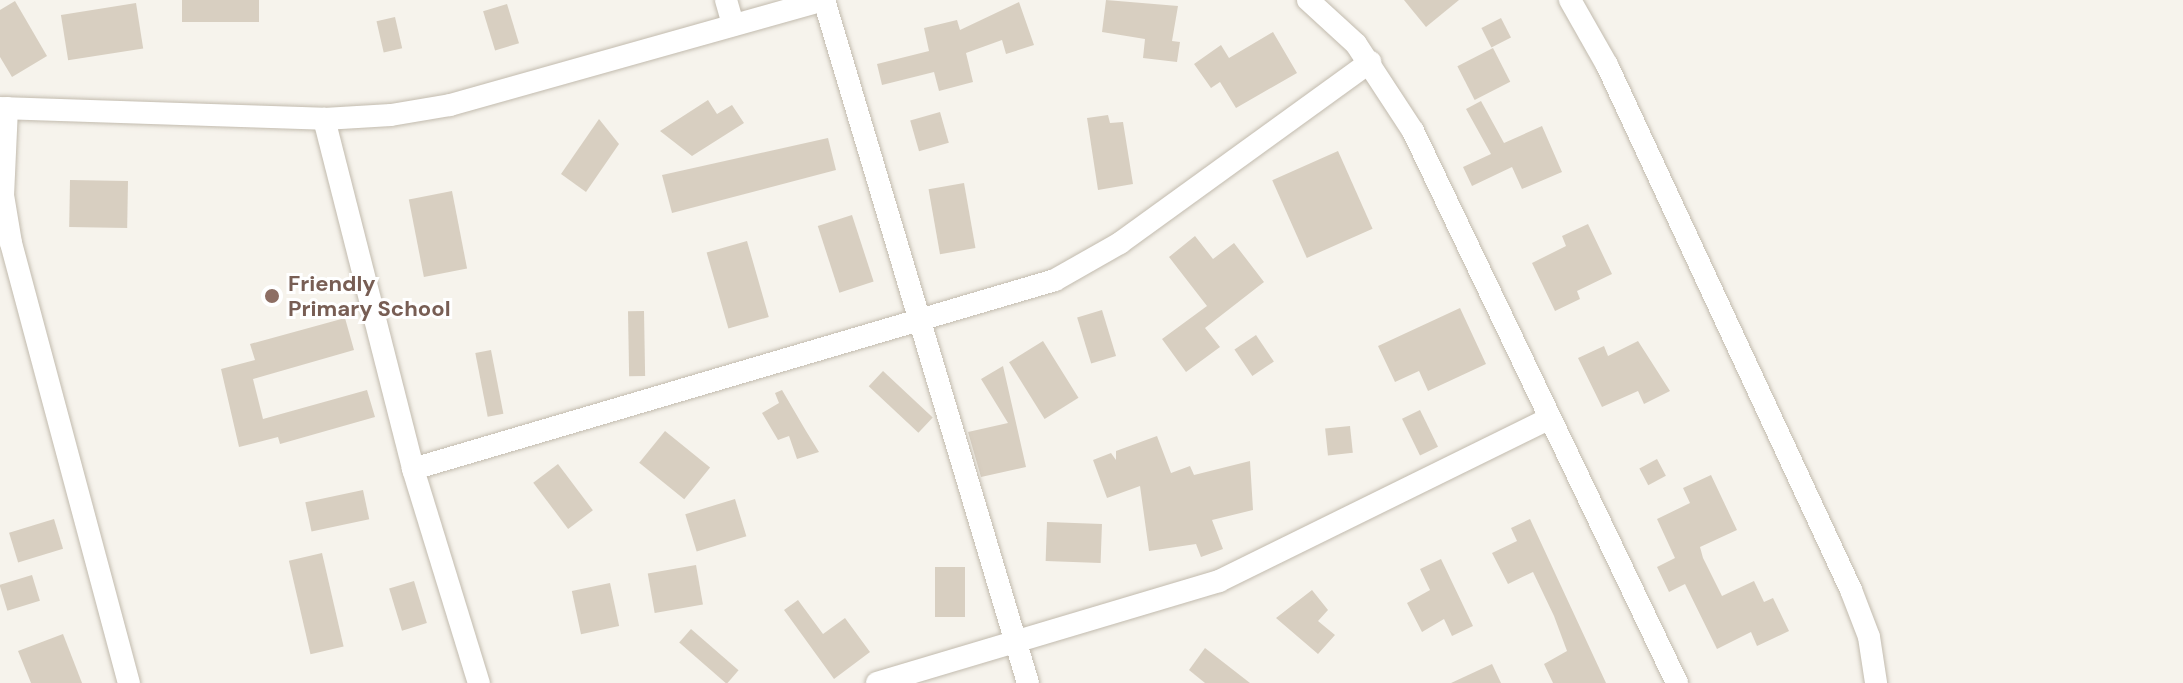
<!DOCTYPE html>
<html>
<head>
<meta charset="utf-8">
<style>
	body { margin:0 }
	#map { position:relative; width:2183px; height:683px; overflow:hidden; background:#f6f3ec; font-family:"DM Sans",sans-serif }
	div>[style] { position:absolute }
	.building>* { inset:0; background:#d8cfc1; transform-origin:0 0 }
	.roads { filter:drop-shadow(0 0 2px #c2bbae) drop-shadow(0 0 2px #c2bbae) }
	.minor>* { height:22px; margin:-11px; padding:0 11px; transform-origin:11px; border-radius:11px; background:#fff }
	.dots>* { width:22px; height:22px; translate:-50% -50%; box-sizing:border-box; border:4px solid #fff; border-radius:50% }
	span { translate:-50% -50%; white-space:nowrap; text-align:center; line-height:1.15; -webkit-text-stroke:6px #fff; paint-order:stroke }
	.education-label { font-size:22px; color:#785e54; font-weight:700 }
	.left { translate:0 -50%; text-align:left }
</style>
</head>
<body>
<div id="map">
	<div class="building">
		<i style="left:182px;top:0;width:77px;height:22px"></i>
		<i style="clip-path:polygon(1106px 0,1178px 6px,1172px 41px,1180px 42px,1177px 62px,1143px 58px,1145px 39px,1102px 32px)"></i>
		<i style="clip-path:polygon(1404px 0,1459px 0,1426px 27px)"></i>
		<i style="clip-path:polygon(15px 1px,47px 56px,12px 77px,0 57px,0 10px)"></i>
		<i style="clip-path:polygon(1019px 2px,1034px 45px,1006px 54px,1002px 40px,966px 53px,973px 82px,939px 91px,934px 72px,882px 85px,877px 64px,929px 51px,924px 28px,957px 20px,960px 30px)"></i>
		<i style="left:136px;top:3px;width:46px;height:76px;rotate:81deg"></i>
		<i style="left:507px;top:4px;width:41px;height:25px;rotate:73deg"></i>
		<i style="left:395px;top:17px;width:32px;height:19px;rotate:77deg"></i>
		<i style="left:1501px;top:18px;width:22px;height:22px;rotate:63deg"></i>
		<i style="clip-path:polygon(1273px 32px,1297px 73px,1236px 108px,1220px 82px,1211px 88px,1194px 64px,1221px 45px,1229px 58px)"></i>
		<i style="left:1493px;top:48px;width:38px;height:40px;rotate:63deg"></i>
		<i style="clip-path:polygon(708px 100px,717px 114px,732px 105px,744px 123px,692px 156px,660px 131px)"></i>
		<i style="clip-path:polygon(1481px 101px,1504px 143px,1542px 126px,1562px 172px,1522px 189px,1512px 167px,1472px 186px,1463px 167px,1491px 154px,1466px 109px)"></i>
		<i style="left:940px;top:112px;width:32px;height:31px;rotate:74deg"></i>
		<i style="clip-path:polygon(1108px 115px,1110px 123px,1123px 122px,1133px 184px,1098px 190px,1087px 118px)"></i>
		<i style="clip-path:polygon(599px 119px,619px 144px,586px 192px,561px 174px)"></i>
		<i style="clip-path:polygon(828px 138px,836px 170px,672px 213px,662px 175px)"></i>
		<i style="left:1338px;top:151px;width:85px;height:72px;rotate:66deg"></i>
		<i style="left:70px;top:180px;width:58px;height:47px;rotate:1deg"></i>
		<i style="left:964px;top:183px;width:66px;height:36px;rotate:80deg"></i>
		<i style="left:452px;top:191px;width:79px;height:44px;rotate:79deg"></i>
		<i style="left:852px;top:215px;width:70px;height:36px;rotate:72deg"></i>
		<i style="clip-path:polygon(1588px 224px,1612px 274px,1577px 291px,1580px 299px,1555px 311px,1532px 263px,1566px 246px,1562px 236px)"></i>
		<i style="clip-path:polygon(1195px 236px,1213px 259px,1234px 243px,1264px 282px,1205px 328px,1220px 347px,1186px 372px,1162px 339px,1207px 306px,1169px 257px)"></i>
		<i style="left:747px;top:241px;width:79px;height:42px;rotate:74deg"></i>
		<i style="clip-path:polygon(1460px 308px,1486px 364px,1428px 391px,1419px 371px,1395px 382px,1378px 346px)"></i>
		<i style="left:1102px;top:310px;width:48px;height:26px;rotate:73deg"></i>
		<i style="left:644px;top:311px;width:65px;height:16px;rotate:89deg"></i>
		<i style="clip-path:polygon(345px 318px,354px 350px,253px 379px,263px 419px,367px 390px,375px 417px,280px 444px,278px 437px,239px 447px,221px 369px,255px 360px,250px 344px)"></i>
		<i style="left:1256px;top:335px;width:32px;height:26px;rotate:56deg"></i>
		<i style="left:1043px;top:341px;width:67px;height:40px;rotate:58deg"></i>
		<i style="clip-path:polygon(1638px 341px,1670px 391px,1644px 404px,1638px 391px,1602px 407px,1578px 358px,1604px 346px,1608px 356px)"></i>
		<i style="left:491px;top:350px;width:65px;height:16px;rotate:79deg"></i>
		<i style="clip-path:polygon(1003px 366px,1026px 467px,981px 477px,968px 432px,1008px 423px,981px 379px)"></i>
		<i style="left:883px;top:371px;width:68px;height:21px;rotate:43deg"></i>
		<i style="clip-path:polygon(782px 390px,806px 431px,819px 452px,797px 459px,789px 436px,778px 440px,762px 413px,779px 403px,775px 393px)"></i>
		<i style="left:1420px;top:410px;width:41px;height:20px;rotate:64deg"></i>
		<i style="left:1350px;top:426px;width:27px;height:25px;rotate:84deg"></i>
		<i style="left:665px;top:431px;width:58px;height:41px;rotate:39deg"></i>
		<i style="clip-path:polygon(1157px 436px,1171px 473px,1190px 466px,1194px 475px,1250px 461px,1253px 510px,1212px 520px,1223px 549px,1201px 557px,1196px 544px,1149px 551px,1140px 486px,1107px 498px,1093px 460px,1111px 453px,1116px 460px,1116px 451px)"></i>
		<i style="left:1657px;top:459px;width:19px;height:20px;rotate:62deg"></i>
		<i style="left:558px;top:464px;width:58px;height:31px;rotate:53deg"></i>
		<i style="clip-path:polygon(1711px 475px,1737px 530px,1700px 547px,1703px 558px,1722px 596px,1754px 581px,1764px 602px,1773px 598px,1789px 631px,1757px 646px,1751px 632px,1717px 649px,1685px 584px,1669px 592px,1657px 567px,1675px 558px,1657px 519px,1690px 503px,1683px 488px)"></i>
		<i style="left:363px;top:490px;width:30px;height:59px;rotate:78deg"></i>
		<i style="left:735px;top:499px;width:39px;height:52px;rotate:73deg"></i>
		<i style="left:54px;top:519px;width:31px;height:47px;rotate:73deg"></i>
		<i style="clip-path:polygon(1530px 519px,1561px 586px,1606px 683px,1553px 683px,1544px 664px,1567px 651px,1554px 616px,1533px 572px,1508px 584px,1492px 553px,1517px 541px,1511px 528px)"></i>
		<i style="left:1047px;top:522px;width:55px;height:39px;rotate:2deg"></i>
		<i style="left:322px;top:553px;width:96px;height:34px;rotate:77deg"></i>
		<i style="clip-path:polygon(1441px 559px,1473px 626px,1452px 636px,1444px 619px,1422px 632px,1407px 603px,1430px 590px,1420px 569px)"></i>
		<i style="left:696px;top:565px;width:40px;height:49px;rotate:80deg"></i>
		<i style="left:935px;top:567px;width:30px;height:50px"></i>
		<i style="left:32px;top:575px;width:27px;height:34px;rotate:73deg"></i>
		<i style="left:414px;top:581px;width:44px;height:26px;rotate:73deg"></i>
		<i style="left:610px;top:583px;width:44px;height:39px;rotate:78deg"></i>
		<i style="clip-path:polygon(1312px 590px,1328px 610px,1318px 621px,1335px 635px,1318px 654px,1276px 618px)"></i>
		<i style="clip-path:polygon(798px 600px,823px 634px,845px 618px,870px 652px,834px 679px,784px 610px)"></i>
		<i style="left:691px;top:629px;width:63px;height:18px;rotate:41deg"></i>
		<i style="clip-path:polygon(63px 634px,82px 683px,31px 683px,18px 651px)"></i>
		<i style="clip-path:polygon(1205px 648px,1250px 683px,1205px 683px,1189px 670px)"></i>
		<i style="clip-path:polygon(1492px 664px,1501px 683px,1451px 683px)"></i>
	</div>
	<div class="roads">
		<div class="minor">
			<i style="left:726px;top:0;width:26px;rotate:74deg"></i>
			<i style="left:824px;top:0;width:713px;rotate:73.37deg"></i>
			<i style="left:1308px;top:0;width:65px;rotate:42.5deg"></i>
			<i style="left:1356px;top:44px;width:104px;rotate:56.8deg"></i>
			<i style="left:1413px;top:131px;width:612px;rotate:64.44deg"></i>
			<i style="left:1570px;top:0;width:75px;rotate:60.4deg"></i>
			<i style="left:1607px;top:65px;width:579px;rotate:65.07deg"></i>
			<i style="left:1851px;top:590px;width:50px;rotate:69deg"></i>
			<i style="left:1869px;top:637px;width:47px;rotate:81.3deg"></i>
			<i style="left:0;top:108px;width:324px;rotate:1.9deg"></i>
			<i style="left:324px;top:119px;width:67px;rotate:-3.4deg"></i>
			<i style="left:391px;top:115px;width:60px;rotate:-9.6deg"></i>
			<i style="left:450px;top:105px;width:387px;rotate:-15.7deg"></i>
			<i style="left:7px;top:108px;width:87px;rotate:92.6deg"></i>
			<i style="left:3px;top:195px;width:49px;rotate:80.5deg"></i>
			<i style="left:11px;top:243px;width:456px;rotate:75deg"></i>
			<i style="left:324px;top:119px;width:361px;rotate:75.7deg"></i>
			<i style="left:413px;top:469px;width:224px;rotate:72.9deg"></i>
			<i style="left:413px;top:469px;width:669px;rotate:-16.4deg"></i>
			<i style="left:1055px;top:280px;width:75px;rotate:-29.6deg"></i>
			<i style="left:1120px;top:243px;width:309px;rotate:-35.9deg"></i>
			<i style="left:877px;top:683px;width:357px;rotate:-16.6deg"></i>
			<i style="left:1219px;top:581px;width:367px;rotate:-26.2deg"></i>
		</div>
	</div>
	<div class="dots">
		<i style="left:272px;top:296px;background:#8d6e63"></i>
	</div>
	<div class="education-label">
		<span class="left" style="left:288px;top:296px">Friendly<br>Primary School</span>
	</div>
</div>
</body>
</html>
